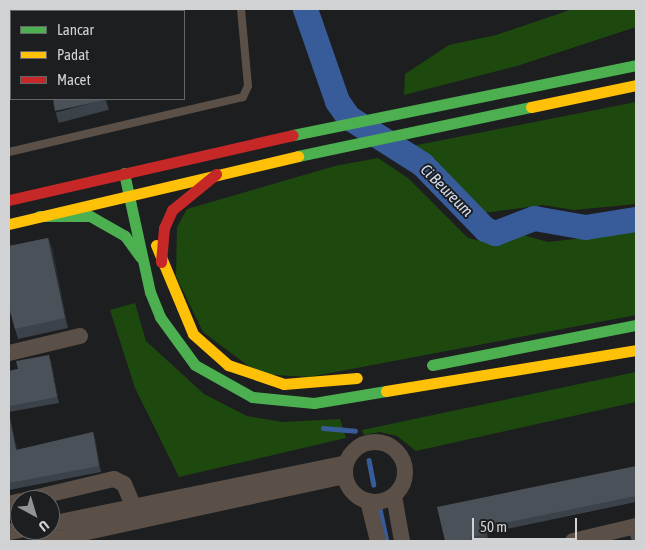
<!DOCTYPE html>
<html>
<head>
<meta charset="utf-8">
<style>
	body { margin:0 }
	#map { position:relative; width:645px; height:550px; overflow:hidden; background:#1d1e1f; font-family:"Asap Condensed",sans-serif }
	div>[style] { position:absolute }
	.green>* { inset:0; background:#1d490f }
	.stream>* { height:4.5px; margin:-2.25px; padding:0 2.25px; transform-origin:2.25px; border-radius:2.25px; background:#385c9a }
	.river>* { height:25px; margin:-12.5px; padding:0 12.5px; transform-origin:12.5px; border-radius:12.5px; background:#385c9a }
	.lane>* { height:8px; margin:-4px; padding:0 4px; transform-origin:4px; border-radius:4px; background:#5b5048 }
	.street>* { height:16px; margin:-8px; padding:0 8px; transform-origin:8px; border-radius:8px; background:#5b5048 }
	.street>.ring { margin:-8px; padding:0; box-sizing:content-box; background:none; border:16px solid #5b5048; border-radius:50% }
	.fast>* { height:11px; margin:-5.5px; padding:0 5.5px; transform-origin:5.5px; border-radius:5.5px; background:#4caf50 }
	.slow>* { height:11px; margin:-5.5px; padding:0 5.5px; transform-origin:5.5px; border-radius:5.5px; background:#ffc107 }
	.jam>* { height:11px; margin:-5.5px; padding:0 5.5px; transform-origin:5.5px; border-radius:5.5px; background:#c62828 }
	.wall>* { inset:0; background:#3b424a; transform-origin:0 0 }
	.shaded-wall>* { inset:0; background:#282d33 }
	.building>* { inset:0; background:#4b5159 }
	span { translate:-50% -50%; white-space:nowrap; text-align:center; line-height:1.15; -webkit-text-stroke:4px #1c1e20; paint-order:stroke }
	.water-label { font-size:16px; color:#d0dbef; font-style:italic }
	.frame { position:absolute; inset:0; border:10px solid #d1d2d3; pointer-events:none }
	.legend { position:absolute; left:10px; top:10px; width:175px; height:90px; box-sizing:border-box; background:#1c1e20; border:1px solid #646668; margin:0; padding:6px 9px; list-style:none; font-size:15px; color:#d1d2d3 }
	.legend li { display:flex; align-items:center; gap:10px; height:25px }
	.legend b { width:25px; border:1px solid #646668 }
	.north { position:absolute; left:10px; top:490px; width:50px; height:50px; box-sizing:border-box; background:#1c1e20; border:1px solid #646668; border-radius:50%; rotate:141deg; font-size:14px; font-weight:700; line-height:20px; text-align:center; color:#d1d2d3 }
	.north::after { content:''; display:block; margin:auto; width:18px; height:22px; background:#929394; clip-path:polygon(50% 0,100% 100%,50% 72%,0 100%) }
	.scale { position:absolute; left:472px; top:518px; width:105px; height:22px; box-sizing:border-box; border:2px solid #d1d2d3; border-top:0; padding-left:6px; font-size:15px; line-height:18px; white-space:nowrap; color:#d1d2d3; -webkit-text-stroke:4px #1c1e20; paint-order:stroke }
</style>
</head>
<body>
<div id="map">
	<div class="green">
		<i style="clip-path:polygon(573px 9px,636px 9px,636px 27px,517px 66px,404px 95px,405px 74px,449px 45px,496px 35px)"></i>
		<i style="clip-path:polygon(636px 102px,636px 204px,574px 210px,543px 205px,484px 213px,471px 198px,447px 183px,435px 159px,412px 146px)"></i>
		<i style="clip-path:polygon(378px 158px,408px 178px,468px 238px,489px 243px,523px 235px,548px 242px,636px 232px,636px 315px,309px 377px,259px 374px,203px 332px,176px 276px,177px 227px,187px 209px,335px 166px)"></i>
		<i style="clip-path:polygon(135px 303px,146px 341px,204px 394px,247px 416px,283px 422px,340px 419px,346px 438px,179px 477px,135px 388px,110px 310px)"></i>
		<i style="clip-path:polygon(636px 372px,636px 402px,416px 451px,397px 436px,380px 432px,364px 435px,362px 430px)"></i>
	</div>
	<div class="stream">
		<i style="left:323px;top:428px;width:32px;rotate:5deg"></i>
		<i style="left:369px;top:460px;width:25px;rotate:79deg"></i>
		<i style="left:380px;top:509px;width:33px;rotate:78deg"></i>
	</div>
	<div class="river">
		<i style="left:305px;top:9px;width:97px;rotate:70.8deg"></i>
		<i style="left:337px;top:101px;width:19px;rotate:55deg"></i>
		<i style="left:348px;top:117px;width:88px;rotate:32.4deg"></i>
		<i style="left:422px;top:164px;width:91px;rotate:45.9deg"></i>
		<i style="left:485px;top:229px;width:11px;rotate:22deg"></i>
		<i style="left:495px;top:233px;width:42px;rotate:-21deg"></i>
		<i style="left:534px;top:218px;width:52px;rotate:10deg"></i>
		<i style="left:585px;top:227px;width:52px;rotate:-8.9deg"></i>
	</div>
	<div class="lane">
		<i style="left:9px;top:152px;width:240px;rotate:-13.2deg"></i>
		<i style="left:243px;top:97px;width:12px;rotate:-66deg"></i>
		<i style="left:248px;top:86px;width:77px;rotate:-95.2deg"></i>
	</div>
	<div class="street">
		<i style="left:9px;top:353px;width:73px;rotate:-13.5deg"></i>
		<i class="ring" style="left:345px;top:442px;width:44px;height:44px"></i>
		<i style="left:394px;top:496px;width:46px;rotate:79.9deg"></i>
		<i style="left:25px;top:500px;width:91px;rotate:-13.3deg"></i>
		<i style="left:114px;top:479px;width:11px;rotate:27deg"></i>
		<i style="left:124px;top:484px;width:33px;rotate:67deg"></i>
		<i style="left:368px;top:501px;width:41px;rotate:76deg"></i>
		<i style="left:9px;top:504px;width:11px;rotate:-15deg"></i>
		<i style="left:50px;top:524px;width:302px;rotate:-11.6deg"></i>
		<i style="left:9px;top:532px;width:11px;rotate:-10deg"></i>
		<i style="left:46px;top:541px;width:306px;rotate:-12.3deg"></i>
		<i style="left:573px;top:541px;width:65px;rotate:-13.4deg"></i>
	</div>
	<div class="fast">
		<i style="left:293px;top:135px;width:350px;rotate:-11.5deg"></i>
		<i style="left:298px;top:156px;width:238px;rotate:-11.9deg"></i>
		<i style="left:124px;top:173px;width:122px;rotate:77.7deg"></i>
		<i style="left:150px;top:292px;width:27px;rotate:68deg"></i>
		<i style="left:160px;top:317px;width:59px;rotate:53.9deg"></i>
		<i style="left:195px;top:365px;width:65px;rotate:29.3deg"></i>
		<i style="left:252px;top:397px;width:62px;rotate:5.5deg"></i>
		<i style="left:314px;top:403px;width:73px;rotate:-9.5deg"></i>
		<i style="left:39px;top:216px;width:51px"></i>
		<i style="left:90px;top:216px;width:40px;rotate:29.7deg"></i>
		<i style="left:125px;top:236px;width:26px;rotate:54deg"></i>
		<i style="left:432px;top:365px;width:208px;rotate:-11.1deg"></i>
	</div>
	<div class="slow">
		<i style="left:531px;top:107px;width:107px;rotate:-11.8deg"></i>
		<i style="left:9px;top:224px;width:297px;rotate:-13.2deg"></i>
		<i style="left:156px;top:245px;width:96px;rotate:67.4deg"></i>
		<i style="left:193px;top:334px;width:47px;rotate:41.5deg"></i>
		<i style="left:228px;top:365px;width:59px;rotate:18.7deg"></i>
		<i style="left:284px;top:384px;width:73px;rotate:-4.7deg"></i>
		<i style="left:386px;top:391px;width:253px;rotate:-9.3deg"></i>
	</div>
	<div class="jam">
		<i style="left:9px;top:200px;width:291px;rotate:-12.9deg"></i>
		<i style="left:161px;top:262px;width:34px;rotate:-85deg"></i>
		<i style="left:164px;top:228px;width:20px;rotate:-66deg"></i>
		<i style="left:172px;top:210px;width:57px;rotate:-39.3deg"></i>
	</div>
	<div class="wall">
		<i style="left:9px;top:9px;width:3px;height:44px;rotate:45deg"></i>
		<i style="left:106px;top:99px;width:11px;height:52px;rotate:75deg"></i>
		<i style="clip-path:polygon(48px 238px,52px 247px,68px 328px,18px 339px,15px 329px,10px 312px,9px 312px,9px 246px)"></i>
		<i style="clip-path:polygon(51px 361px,59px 403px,9px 412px,17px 450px,93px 432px,95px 438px,101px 472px,9px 490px,9px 371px)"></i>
		<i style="clip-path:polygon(636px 466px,636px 502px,487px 533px,488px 539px,479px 541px,445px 541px)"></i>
	</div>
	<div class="shaded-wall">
		<i style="clip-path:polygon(105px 99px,106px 99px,109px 110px)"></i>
		<i style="clip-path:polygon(48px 238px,52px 247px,68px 328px,65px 318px)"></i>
		<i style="clip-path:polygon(49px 355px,51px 361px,59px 403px,57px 397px)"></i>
		<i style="clip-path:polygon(9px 411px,9px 412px,18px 456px,16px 450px,9px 415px)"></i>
		<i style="clip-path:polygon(93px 432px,95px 438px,101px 472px,99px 466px)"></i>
	</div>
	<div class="building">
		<i style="clip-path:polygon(9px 9px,149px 9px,150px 11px,11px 11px,11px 42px,9px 42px)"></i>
		<i style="clip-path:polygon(53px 99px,105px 99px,105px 100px,55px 111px)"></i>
		<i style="clip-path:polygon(48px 238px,65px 318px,15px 329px,9px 305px,9px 246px)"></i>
		<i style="clip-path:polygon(49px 355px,57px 397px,9px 406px,9px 371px,18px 369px,16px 361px)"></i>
		<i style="clip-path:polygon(9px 415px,16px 450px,93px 432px,99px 466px,9px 483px)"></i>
		<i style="clip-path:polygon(636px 466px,636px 496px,485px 527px,486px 534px,471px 537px,472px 541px,445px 541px,437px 507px)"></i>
		<i style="clip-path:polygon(636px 534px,636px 541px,632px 541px,630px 535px)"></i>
	</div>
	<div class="water-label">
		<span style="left:447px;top:190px;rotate:45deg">Ci Beureum</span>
	</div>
	<div class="frame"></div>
	<ul class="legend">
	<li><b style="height:6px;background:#4caf50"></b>Lancar</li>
	<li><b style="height:6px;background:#ffc107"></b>Padat</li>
	<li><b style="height:6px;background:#c62828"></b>Macet</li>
	</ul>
	<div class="north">U</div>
	<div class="scale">50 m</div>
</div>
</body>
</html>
